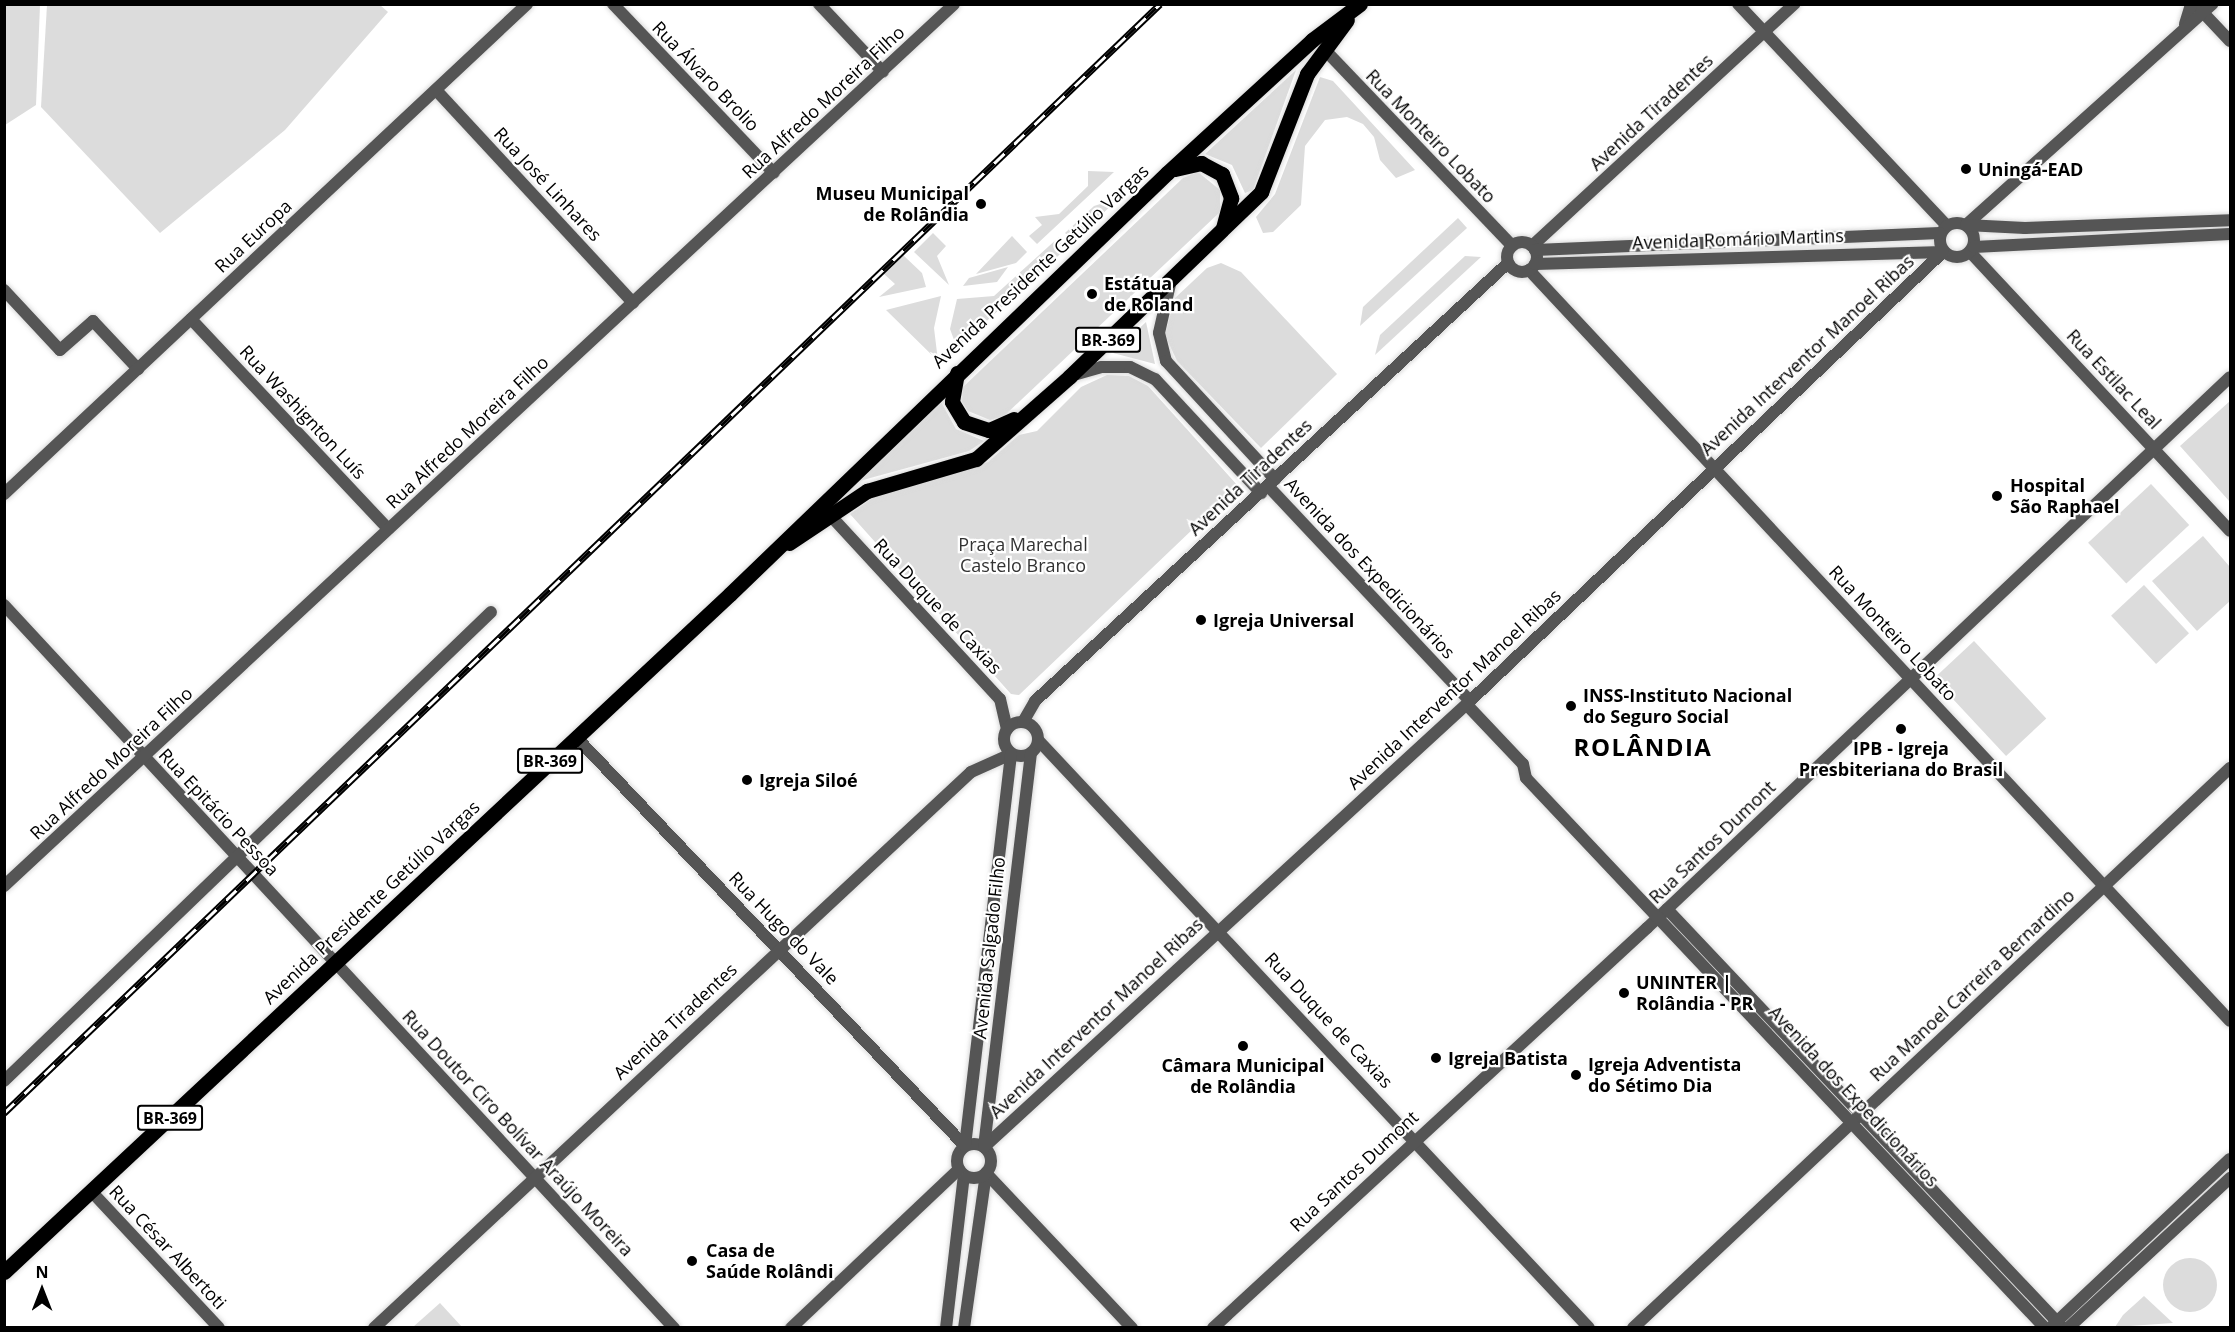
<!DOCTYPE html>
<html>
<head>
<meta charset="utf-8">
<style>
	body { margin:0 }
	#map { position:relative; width:2235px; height:1332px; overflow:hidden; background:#fff; font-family:"Open Sans",sans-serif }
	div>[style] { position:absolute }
	.green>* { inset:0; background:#dcdcdc; transform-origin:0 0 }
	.round { border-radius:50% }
	.roads { filter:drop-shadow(0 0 2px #dbdbdb) drop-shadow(0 0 2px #dbdbdb) }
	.minor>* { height:12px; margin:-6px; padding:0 6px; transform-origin:6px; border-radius:6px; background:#555 }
	.tertiary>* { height:12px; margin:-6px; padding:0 6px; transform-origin:6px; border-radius:6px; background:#555 }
	.tertiary>.ring { margin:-6px; padding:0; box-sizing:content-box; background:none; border:12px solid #555; border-radius:50% }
	.primary>* { height:15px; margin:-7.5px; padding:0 7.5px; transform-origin:7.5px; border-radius:7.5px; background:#000 }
	.rail>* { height:7px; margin-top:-3.5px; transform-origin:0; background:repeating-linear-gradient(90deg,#fff 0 14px,#000 0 28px); box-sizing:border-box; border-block:2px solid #000 }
	.dots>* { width:16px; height:16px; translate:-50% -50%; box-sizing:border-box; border:3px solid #fff; border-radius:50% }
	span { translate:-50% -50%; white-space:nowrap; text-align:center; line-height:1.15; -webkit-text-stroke:4.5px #fff; paint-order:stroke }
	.shield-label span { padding:2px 4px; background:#fff; border:2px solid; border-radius:4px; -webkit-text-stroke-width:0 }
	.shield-label { font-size:16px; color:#000; font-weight:700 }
	.street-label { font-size:18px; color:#000 }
	.poi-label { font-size:18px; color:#000; font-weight:700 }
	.left { translate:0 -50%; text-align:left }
	.right { translate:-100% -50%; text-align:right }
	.park-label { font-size:18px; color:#333 }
	.district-label { font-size:24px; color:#000; font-weight:700; letter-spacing:1.5px }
	.frame { position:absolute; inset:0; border:6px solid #000; pointer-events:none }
	.north { position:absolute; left:12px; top:1260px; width:60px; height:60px; -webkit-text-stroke:4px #fff; paint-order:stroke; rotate:0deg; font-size:16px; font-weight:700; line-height:24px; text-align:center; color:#000 }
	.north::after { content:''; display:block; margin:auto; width:21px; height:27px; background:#000; clip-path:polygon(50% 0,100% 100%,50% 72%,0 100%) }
</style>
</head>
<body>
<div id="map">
	<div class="green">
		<i style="clip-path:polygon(5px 4px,40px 5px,36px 105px,5px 125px)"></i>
		<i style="clip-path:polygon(380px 5px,388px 12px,285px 130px,160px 233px,41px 107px,47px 5px)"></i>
		<i style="clip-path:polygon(1296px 70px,1253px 190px,1245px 193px,1232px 165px,1205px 154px)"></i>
		<i style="clip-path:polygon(1320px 77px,1333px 81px,1415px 170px,1396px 178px,1380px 160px,1374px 137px,1363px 124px,1347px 117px,1325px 120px,1305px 146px,1301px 205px,1273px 232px,1263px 233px,1256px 217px,1275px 194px)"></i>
		<i style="clip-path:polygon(1088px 171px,1114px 172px,1037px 244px,1029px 236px,1042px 225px,1035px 217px,1059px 214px,1088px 186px)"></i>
		<i style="clip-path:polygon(1198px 172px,1220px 190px,1220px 212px,1004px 416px,990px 420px,968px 411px,962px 402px,963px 387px,1183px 178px)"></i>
		<i style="clip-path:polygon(1119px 198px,1074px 241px,1065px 233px,1094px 206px)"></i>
		<i style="clip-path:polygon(1458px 218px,1467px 228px,1360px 326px,1363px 307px)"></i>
		<i style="clip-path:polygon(933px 233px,946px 246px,937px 256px,949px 285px,914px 252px)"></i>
		<i style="clip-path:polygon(1012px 236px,1027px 252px,1016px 263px,976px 274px)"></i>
		<i style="clip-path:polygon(1059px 237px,1069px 246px,957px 348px,950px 329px,957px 299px,994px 296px)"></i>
		<i style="clip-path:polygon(903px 255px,922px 273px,926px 287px,879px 297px,895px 284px,883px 273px)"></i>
		<i style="clip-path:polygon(1465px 256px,1481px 257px,1375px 355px,1380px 335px)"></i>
		<i style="clip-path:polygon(1221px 263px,1241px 272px,1337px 374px,1261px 448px,1177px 361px,1165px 335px,1175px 298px,1207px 268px)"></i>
		<i style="clip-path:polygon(1008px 267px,997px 282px,963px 286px,969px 278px)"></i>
		<i style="clip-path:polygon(941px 296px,934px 328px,938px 361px,886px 310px)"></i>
		<i style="clip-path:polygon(1146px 322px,1155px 364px,1113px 353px)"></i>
		<i style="clip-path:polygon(1107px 375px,1129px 376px,1148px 386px,1238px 486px,1019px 695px,1011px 694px,850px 514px,874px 497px,988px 462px,1019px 435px,1037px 431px,1081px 387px)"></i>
		<i style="clip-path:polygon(940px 400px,956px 429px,984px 441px,969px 451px,852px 483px)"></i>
		<i style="clip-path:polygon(2230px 401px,2230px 502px,2180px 446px)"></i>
		<i style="left:2151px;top:484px;width:56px;height:86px;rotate:47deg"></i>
		<i style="clip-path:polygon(2203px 536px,2230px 567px,2230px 601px,2197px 631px,2152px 581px)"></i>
		<i style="left:2144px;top:585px;width:66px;height:45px;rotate:47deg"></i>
		<i style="left:1974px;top:641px;width:106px;height:55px;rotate:47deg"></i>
		<i class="round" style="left:2163px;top:1258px;width:54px;height:54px"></i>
		<i style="clip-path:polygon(2144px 1296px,2173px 1323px,2115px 1327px,2123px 1315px)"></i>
		<i style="clip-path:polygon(440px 1303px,462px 1327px,413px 1327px)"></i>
	</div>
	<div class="roads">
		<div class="minor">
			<i style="left:613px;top:4px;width:233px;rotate:46.4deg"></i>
			<i style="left:819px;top:4px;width:93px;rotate:46.7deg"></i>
			<i style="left:1738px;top:4px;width:303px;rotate:46.7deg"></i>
			<i style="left:2195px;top:4px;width:51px;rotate:46.6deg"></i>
			<i style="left:1325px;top:50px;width:271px;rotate:46.3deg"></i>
			<i style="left:436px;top:90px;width:290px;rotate:47.2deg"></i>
			<i style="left:1532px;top:246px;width:357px;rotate:-42.7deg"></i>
			<i style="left:1970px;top:252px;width:381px;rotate:47deg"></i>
			<i style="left:1529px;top:270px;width:1027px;rotate:46.97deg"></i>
			<i style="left:4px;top:290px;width:82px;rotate:47deg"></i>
			<i style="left:60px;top:350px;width:44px;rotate:-41.3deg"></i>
			<i style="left:93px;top:321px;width:66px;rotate:46.8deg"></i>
			<i style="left:191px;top:319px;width:288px;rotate:46.8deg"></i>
			<i style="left:4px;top:494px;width:717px;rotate:-43.13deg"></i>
			<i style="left:829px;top:514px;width:252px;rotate:47.3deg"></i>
			<i style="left:1000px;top:699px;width:31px;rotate:77deg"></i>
			<i style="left:4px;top:605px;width:986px;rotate:47.18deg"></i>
			<i style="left:576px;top:737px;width:564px;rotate:46.44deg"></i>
			<i style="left:1039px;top:741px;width:804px;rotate:46.86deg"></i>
			<i style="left:4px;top:886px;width:1296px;rotate:-42.87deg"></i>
			<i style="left:4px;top:1081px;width:676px;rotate:-43.92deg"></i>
			<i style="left:986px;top:1173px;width:213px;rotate:46.7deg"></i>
			<i style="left:91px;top:1191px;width:187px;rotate:46.9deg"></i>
			<i style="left:374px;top:1328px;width:816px;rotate:-42.96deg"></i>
			<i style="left:971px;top:772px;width:44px;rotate:-24.2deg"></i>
			<i style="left:946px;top:1328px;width:154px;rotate:-83.3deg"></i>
			<i style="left:964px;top:1328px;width:157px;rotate:-81.9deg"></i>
			<i style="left:1213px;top:1328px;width:590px;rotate:-42.67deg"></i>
			<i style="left:1647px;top:928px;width:802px;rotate:-43.38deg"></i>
			<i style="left:1633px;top:1328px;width:819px;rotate:-43.17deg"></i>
		</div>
		<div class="tertiary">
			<i style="left:2185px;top:24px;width:21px;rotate:-73deg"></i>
			<i class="ring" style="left:1940px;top:223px;width:22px;height:22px"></i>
			<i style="left:1966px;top:225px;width:331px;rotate:-41.9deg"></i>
			<i style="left:1966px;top:225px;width:59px;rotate:2.9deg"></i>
			<i style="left:2025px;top:228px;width:205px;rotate:-2.2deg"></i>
			<i class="ring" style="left:1507px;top:242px;width:18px;height:18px"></i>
			<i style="left:1974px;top:247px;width:256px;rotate:-2.9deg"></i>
			<i style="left:1535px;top:250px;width:405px;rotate:-2.4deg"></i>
			<i style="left:1535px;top:264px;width:408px;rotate:-1.7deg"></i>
			<i style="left:1171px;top:280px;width:54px;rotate:102.8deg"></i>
			<i style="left:1159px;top:333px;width:29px;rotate:76deg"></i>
			<i style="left:1166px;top:361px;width:161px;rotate:47.3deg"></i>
			<i style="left:1070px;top:376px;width:32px;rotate:-16deg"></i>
			<i style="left:1101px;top:367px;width:29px"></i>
			<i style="left:1130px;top:367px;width:28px;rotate:26deg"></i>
			<i style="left:1155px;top:379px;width:156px;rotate:47.1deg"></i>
			<i style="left:1268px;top:486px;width:295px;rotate:46.8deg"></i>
			<i style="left:1467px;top:705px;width:81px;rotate:46.5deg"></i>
			<i style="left:1523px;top:764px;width:14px;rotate:78deg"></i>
			<i style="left:1526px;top:778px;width:756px;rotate:46.66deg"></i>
			<i class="ring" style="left:1004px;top:722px;width:22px;height:22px"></i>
			<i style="left:1023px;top:722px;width:24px;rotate:-60deg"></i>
			<i style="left:1035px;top:701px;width:645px;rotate:-42.8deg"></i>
			<i style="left:1667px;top:909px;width:577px;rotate:46.62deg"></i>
			<i class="ring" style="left:957px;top:1144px;width:22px;height:22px"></i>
			<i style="left:965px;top:1146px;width:395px;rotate:-83.3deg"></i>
			<i style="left:984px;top:1147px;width:660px;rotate:-42.54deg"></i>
			<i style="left:1470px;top:701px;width:652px;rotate:-43.51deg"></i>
			<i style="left:984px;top:1147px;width:397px;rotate:-83.2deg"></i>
			<i style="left:2052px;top:1326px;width:244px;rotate:-43.2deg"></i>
			<i style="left:791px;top:1328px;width:231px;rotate:-43.4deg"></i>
			<i style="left:2068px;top:1328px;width:221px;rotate:-42.8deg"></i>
		</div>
		<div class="primary">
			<i style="left:1175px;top:169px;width:27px;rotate:-13deg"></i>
			<i style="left:1201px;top:163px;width:24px;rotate:28deg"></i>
			<i style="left:1222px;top:174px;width:26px;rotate:69deg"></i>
			<i style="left:1231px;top:198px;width:30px;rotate:105deg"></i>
			<i style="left:957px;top:373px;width:29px;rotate:100deg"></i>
			<i style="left:952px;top:402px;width:23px;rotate:59deg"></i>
			<i style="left:964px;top:422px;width:26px;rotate:18deg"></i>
			<i style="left:989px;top:430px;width:27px;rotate:-24deg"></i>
			<i style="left:789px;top:543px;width:94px;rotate:-33.7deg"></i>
			<i style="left:867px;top:491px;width:114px;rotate:-16.4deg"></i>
			<i style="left:976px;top:459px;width:124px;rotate:-41.4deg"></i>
			<i style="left:1069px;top:377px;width:267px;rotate:-43.9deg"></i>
			<i style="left:1261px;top:192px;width:127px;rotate:-68.7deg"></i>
			<i style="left:1307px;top:74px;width:67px;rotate:-53.5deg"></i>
			<i style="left:4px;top:1272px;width:993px;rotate:-43.04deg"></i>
			<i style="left:730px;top:594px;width:607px;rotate:-43.93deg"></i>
			<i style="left:1167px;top:173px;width:197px;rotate:-42.5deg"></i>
			<i style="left:1312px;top:40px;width:60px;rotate:-36.9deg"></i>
		</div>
	</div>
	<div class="rail">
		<i style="left:4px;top:1113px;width:1602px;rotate:-43.81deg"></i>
	</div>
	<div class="dots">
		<i style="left:1966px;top:169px;background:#000"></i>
		<i style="left:981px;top:204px;background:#000"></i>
		<i style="left:1092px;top:294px;background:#000"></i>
		<i style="left:1997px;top:496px;background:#000"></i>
		<i style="left:1201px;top:620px;background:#000"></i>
		<i style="left:1571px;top:706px;background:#000"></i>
		<i style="left:1901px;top:729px;background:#000"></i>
		<i style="left:747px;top:780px;background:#000"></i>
		<i style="left:1624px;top:993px;background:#000"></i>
		<i style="left:1243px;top:1046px;background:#000"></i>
		<i style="left:1436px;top:1058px;background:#000"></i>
		<i style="left:1576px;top:1075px;background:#000"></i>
		<i style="left:692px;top:1261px;background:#000"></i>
	</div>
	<div class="shield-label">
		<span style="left:1108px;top:340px">BR-369</span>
		<span style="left:550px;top:761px">BR-369</span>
		<span style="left:170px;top:1118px">BR-369</span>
	</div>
	<div class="street-label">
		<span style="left:706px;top:76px;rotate:46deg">Rua Álvaro Brolio</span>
		<span style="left:823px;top:102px;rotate:-43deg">Rua Alfredo Moreira Filho</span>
		<span style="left:1651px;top:112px;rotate:-43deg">Avenida Tiradentes</span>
		<span style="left:1431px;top:136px;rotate:46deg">Rua Monteiro Lobato</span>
		<span style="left:548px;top:184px;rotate:47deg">Rua José Linhares</span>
		<span style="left:253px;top:236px;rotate:-43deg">Rua Europa</span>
		<span style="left:1738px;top:239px;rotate:-2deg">Avenida Romário Martins</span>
		<span style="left:1040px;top:266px;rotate:-43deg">Avenida Presidente Getúlio Vargas</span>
		<span style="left:1807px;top:355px;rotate:-43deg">Avenida Interventor Manoel Ribas</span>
		<span style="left:2114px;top:379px;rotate:47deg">Rua Estilac Leal</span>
		<span style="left:303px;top:412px;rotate:47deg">Rua Washignton Luís</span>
		<span style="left:467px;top:432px;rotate:-43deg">Rua Alfredo Moreira Filho</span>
		<span style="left:1250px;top:477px;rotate:-43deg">Avenida Tiradentes</span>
		<span style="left:1370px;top:568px;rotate:47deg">Avenida dos Expedicionários</span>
		<span style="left:938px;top:606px;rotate:47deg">Rua Duque de Caxias</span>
		<span style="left:1893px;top:633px;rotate:47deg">Rua Monteiro Lobato</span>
		<span style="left:1454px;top:689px;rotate:-43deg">Avenida Interventor Manoel Ribas</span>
		<span style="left:111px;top:763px;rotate:-43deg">Rua Alfredo Moreira Filho</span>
		<span style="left:219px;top:812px;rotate:47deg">Rua Epitácio Pessoa</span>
		<span style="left:1712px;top:842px;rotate:-44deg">Rua Santos Dumont</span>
		<span style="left:371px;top:902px;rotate:-43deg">Avenida Presidente Getúlio Vargas</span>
		<span style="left:784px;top:928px;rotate:46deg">Rua Hugo do Vale</span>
		<span style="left:989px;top:948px;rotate:-84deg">Avenida Salgado Filho</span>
		<span style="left:1972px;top:985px;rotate:-43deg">Rua Manoel Carreira Bernardino</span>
		<span style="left:1096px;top:1018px;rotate:-43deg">Avenida Interventor Manoel Ribas</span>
		<span style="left:1329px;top:1020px;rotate:47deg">Rua Duque de Caxias</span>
		<span style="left:675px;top:1021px;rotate:-43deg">Avenida Tiradentes</span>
		<span style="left:1854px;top:1096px;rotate:47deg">Avenida dos Expedicionários</span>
		<span style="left:518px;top:1133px;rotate:47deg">Rua Doutor Ciro Bolívar Araújo Moreira</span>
		<span style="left:1354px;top:1171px;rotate:-43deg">Rua Santos Dumont</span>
		<span style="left:168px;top:1247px;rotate:47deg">Rua César Albertoti</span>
	</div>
	<div class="poi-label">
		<span class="left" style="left:1978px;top:169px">Uningá-EAD</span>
		<span class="right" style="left:969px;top:204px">Museu Municipal<br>de Rolândia</span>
		<span class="left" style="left:1104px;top:294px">Estátua<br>de Roland</span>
		<span class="left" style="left:2010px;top:496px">Hospital<br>São Raphael</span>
		<span class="left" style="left:1213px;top:620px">Igreja Universal</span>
		<span class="left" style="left:1583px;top:706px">INSS-Instituto Nacional<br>do Seguro Social</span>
		<span style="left:1901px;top:759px">IPB - Igreja<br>Presbiteriana do Brasil</span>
		<span class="left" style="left:759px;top:780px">Igreja Siloé</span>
		<span class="left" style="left:1636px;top:993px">UNINTER |<br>Rolândia - PR</span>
		<span class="left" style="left:1448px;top:1058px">Igreja Batista</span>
		<span class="left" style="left:1588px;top:1075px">Igreja Adventista<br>do Sétimo Dia</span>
		<span style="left:1243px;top:1076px">Câmara Municipal<br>de Rolândia</span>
		<span class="left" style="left:706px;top:1261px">Casa de<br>Saúde Rolândi</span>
	</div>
	<div class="park-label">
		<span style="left:1023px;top:555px">Praça Marechal<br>Castelo Branco</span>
	</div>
	<div class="district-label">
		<span style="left:1643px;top:747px">ROLÂNDIA</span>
	</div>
	<div class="frame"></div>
	<div class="north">N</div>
</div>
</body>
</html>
